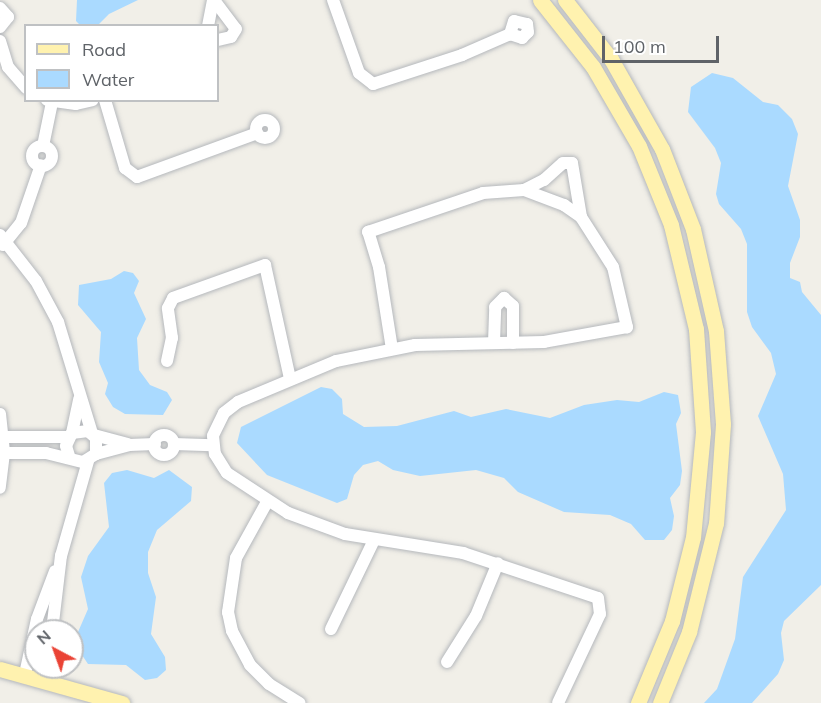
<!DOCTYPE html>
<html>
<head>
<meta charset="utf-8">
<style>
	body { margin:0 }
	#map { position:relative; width:821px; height:703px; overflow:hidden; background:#f1efe8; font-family:Mulish,sans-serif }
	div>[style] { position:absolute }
	.water>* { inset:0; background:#aadaff }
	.roads { filter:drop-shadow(0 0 2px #b5b8bc) drop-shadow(0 0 2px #b5b8bc) }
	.minor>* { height:12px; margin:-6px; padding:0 6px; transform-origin:6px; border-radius:6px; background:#fff }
	.minor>.ring { margin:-6px; padding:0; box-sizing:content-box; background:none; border:12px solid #fff; border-radius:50% }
	.major>* { height:15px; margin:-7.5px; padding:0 7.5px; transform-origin:7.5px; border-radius:7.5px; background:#fff2af }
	span { translate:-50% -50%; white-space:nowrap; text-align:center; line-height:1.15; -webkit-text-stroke:6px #fff; paint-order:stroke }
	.legend { position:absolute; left:24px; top:24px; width:195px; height:78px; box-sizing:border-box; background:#fff; border:2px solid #bfc1c3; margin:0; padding:8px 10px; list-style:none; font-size:18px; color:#5f6368 }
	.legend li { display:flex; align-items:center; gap:12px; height:30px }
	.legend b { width:30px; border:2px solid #bfc1c3 }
	.north { position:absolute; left:24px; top:619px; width:60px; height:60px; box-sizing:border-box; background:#fff; border:2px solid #bfc1c3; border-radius:50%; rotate:319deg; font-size:16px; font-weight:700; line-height:24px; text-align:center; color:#5f6368 }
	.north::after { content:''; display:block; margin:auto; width:21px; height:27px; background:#ea4335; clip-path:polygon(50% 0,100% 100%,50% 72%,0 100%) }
	.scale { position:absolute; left:602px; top:36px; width:117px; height:27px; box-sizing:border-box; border:3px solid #5f6368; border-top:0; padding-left:8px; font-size:18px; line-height:21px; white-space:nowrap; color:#5f6368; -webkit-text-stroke:4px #fff; paint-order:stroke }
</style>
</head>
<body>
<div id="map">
	<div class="water">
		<i style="clip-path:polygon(77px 0,138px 0,109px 14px,98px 25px,81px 26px,76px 21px)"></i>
		<i style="clip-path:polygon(712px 73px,733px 78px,763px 102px,778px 105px,792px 119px,798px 134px,788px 186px,800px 220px,800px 237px,790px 263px,790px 278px,800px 282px,802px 292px,821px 315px,821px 585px,784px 621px,781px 633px,784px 660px,778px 674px,752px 703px,704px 703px,717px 689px,735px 639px,743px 577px,786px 510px,783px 474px,758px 416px,776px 374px,771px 353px,752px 327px,747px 312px,747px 244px,741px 229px,719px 204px,716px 194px,721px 163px,715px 148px,688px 112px,691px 87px)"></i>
		<i style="clip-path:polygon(124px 271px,133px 273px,139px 281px,134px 293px,146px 319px,137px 338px,139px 370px,150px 385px,167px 392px,172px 400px,163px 415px,125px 414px,113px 407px,105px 394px,108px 383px,99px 362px,101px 332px,78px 305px,79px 285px,111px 279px)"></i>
		<i style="clip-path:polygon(321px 387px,332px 389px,342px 399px,343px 414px,364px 427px,397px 426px,454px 411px,471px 417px,506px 409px,550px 418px,584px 405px,617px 400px,639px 402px,664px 392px,678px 395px,681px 413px,676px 424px,682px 471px,680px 485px,670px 498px,674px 516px,672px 530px,664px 540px,645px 540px,631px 524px,610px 515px,564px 512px,518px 492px,504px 478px,476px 470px,420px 476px,393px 470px,378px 461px,363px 465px,354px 475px,347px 499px,337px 503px,267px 475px,237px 443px,241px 427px)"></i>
		<i style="clip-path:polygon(127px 470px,154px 478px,169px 470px,192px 487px,191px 501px,157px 530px,148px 552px,148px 573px,156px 597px,151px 634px,165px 657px,166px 670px,157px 678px,145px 680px,126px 665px,88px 664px,76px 646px,78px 632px,88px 609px,81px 577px,88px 556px,109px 527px,104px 483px,112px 473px)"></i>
	</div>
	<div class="roads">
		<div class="minor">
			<i style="left:214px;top:0;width:36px;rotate:53deg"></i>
			<i style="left:236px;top:29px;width:9px;rotate:122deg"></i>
			<i style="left:231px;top:37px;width:13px;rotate:167deg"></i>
			<i style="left:333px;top:0;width:77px;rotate:70.4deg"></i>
			<i style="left:359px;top:73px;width:18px;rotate:38deg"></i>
			<i style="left:373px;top:84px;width:94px;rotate:-18deg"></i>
			<i style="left:462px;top:55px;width:52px;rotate:-23.6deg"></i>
			<i style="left:510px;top:34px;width:13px;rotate:18deg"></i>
			<i style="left:522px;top:38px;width:8px;rotate:-45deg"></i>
			<i style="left:528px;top:32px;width:8px;rotate:-97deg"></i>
			<i style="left:527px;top:24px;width:13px;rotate:-167deg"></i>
			<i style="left:514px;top:21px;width:14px;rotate:107deg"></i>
			<i style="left:0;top:8px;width:12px;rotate:48deg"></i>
			<i style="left:8px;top:17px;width:13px;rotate:129deg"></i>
			<i style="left:208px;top:26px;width:26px;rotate:-79deg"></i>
			<i style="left:0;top:41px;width:27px;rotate:73deg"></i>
			<i style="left:8px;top:67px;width:28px;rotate:49deg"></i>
			<i style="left:47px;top:100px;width:29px;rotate:8deg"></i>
			<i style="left:76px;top:104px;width:17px;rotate:-13deg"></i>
			<i style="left:105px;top:100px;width:71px;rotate:73.6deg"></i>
			<i style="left:125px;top:168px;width:15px;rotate:37deg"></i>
			<i style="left:137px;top:177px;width:128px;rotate:-20.1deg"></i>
			<i class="ring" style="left:256px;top:120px;width:6px;height:6px"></i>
			<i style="left:43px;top:146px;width:45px;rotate:-78.4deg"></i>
			<i class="ring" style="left:32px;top:146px;width:8px;height:8px"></i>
			<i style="left:524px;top:190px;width:22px;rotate:-27deg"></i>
			<i style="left:544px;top:180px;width:25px;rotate:-42deg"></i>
			<i style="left:563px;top:163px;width:9px"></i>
			<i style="left:572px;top:163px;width:55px;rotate:80.5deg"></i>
			<i style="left:0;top:235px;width:58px;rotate:52deg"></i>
			<i style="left:36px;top:281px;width:47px;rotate:61.8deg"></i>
			<i style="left:58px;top:322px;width:116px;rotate:73deg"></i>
			<i style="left:3px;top:245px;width:28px;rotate:-51deg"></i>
			<i style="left:21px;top:223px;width:61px;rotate:-71deg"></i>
			<i style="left:494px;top:343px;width:36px;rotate:-88deg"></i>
			<i style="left:495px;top:307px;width:13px;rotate:-45deg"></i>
			<i style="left:504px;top:298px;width:12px;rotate:42deg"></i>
			<i style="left:513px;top:306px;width:37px;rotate:90deg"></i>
			<i style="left:392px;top:349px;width:83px;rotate:-99deg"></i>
			<i style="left:379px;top:267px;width:37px;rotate:-107deg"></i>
			<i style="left:368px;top:232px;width:121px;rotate:-18.7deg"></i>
			<i style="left:483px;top:193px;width:41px;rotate:-4.2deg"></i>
			<i style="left:524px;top:190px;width:43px;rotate:20.6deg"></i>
			<i style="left:564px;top:205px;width:21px;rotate:35deg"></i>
			<i style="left:581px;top:217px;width:59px;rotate:57.4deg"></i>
			<i style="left:613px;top:267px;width:62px;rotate:76.9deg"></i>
			<i style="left:627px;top:327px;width:84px;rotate:169.8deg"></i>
			<i style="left:544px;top:342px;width:129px;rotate:178.7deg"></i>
			<i style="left:415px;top:345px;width:81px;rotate:168.6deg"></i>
			<i style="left:336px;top:361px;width:106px;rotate:157.3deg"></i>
			<i style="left:238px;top:402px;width:18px;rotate:142deg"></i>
			<i style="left:224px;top:413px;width:25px;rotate:116deg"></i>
			<i style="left:213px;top:436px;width:18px;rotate:84deg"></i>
			<i style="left:215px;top:454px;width:22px;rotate:58deg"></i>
			<i style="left:227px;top:473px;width:73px;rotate:33.3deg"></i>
			<i style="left:288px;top:513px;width:61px;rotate:20.2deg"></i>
			<i style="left:345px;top:534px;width:120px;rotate:9.1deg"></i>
			<i style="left:463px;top:553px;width:142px;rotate:18.4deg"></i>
			<i style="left:598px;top:598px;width:16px;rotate:83deg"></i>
			<i style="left:600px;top:614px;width:98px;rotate:115.3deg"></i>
			<i style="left:167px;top:361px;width:24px;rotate:-78deg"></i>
			<i style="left:172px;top:338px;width:30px;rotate:-98deg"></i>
			<i style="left:168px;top:308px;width:11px;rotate:-63deg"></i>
			<i style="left:173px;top:298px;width:98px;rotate:-19.7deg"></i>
			<i style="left:265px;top:265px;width:117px;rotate:77.6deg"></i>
			<i style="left:0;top:414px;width:39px;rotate:84deg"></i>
			<i style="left:4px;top:453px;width:35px;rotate:97deg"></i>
			<i style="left:72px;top:433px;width:35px;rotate:-78deg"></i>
			<i style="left:94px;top:435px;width:35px;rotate:15deg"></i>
			<i class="ring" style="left:154px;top:435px;width:8px;height:8px"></i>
			<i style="left:3px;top:437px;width:65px"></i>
			<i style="left:174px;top:444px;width:38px;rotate:2deg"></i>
			<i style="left:4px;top:453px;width:42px"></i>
			<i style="left:46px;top:453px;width:38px;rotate:14deg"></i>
			<i style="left:83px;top:462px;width:15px;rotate:-32deg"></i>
			<i style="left:96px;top:454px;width:16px;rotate:-90deg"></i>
			<i style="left:96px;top:438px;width:11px;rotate:-139deg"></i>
			<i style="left:88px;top:431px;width:16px;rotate:173deg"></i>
			<i style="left:72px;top:433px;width:14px;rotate:115deg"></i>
			<i style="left:66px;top:446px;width:10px;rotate:73deg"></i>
			<i style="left:96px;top:454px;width:34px;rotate:-15deg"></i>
			<i style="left:129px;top:445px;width:26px;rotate:-2deg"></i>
			<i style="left:267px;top:502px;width:64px;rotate:119deg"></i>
			<i style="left:236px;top:558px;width:55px;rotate:98.4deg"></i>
			<i style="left:228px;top:612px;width:19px;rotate:78deg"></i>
			<i style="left:232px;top:631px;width:38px;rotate:62deg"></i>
			<i style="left:250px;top:665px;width:27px;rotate:45deg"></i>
			<i style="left:269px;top:684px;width:36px;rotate:32deg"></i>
			<i style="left:331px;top:629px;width:99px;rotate:-64.2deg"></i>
			<i style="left:52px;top:631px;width:76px;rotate:-83.2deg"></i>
			<i style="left:61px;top:556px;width:99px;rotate:-74.1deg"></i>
			<i style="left:447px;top:662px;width:54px;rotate:-57.8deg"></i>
			<i style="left:476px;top:616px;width:57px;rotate:-67.5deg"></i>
			<i style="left:25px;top:674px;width:56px;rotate:-77.7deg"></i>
			<i style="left:37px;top:619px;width:51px;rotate:-69.4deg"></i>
			<i style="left:41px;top:678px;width:11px;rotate:-80deg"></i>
		</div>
		<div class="major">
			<i style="left:540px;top:0;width:85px;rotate:51.7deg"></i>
			<i style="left:593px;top:67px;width:91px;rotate:59.8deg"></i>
			<i style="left:639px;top:146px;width:85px;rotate:67.9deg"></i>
			<i style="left:671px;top:225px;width:107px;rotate:76.5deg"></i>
			<i style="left:696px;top:329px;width:103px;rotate:86.1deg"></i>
			<i style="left:703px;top:432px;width:105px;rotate:95.4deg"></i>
			<i style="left:693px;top:537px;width:87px;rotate:104deg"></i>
			<i style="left:672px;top:621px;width:89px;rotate:112.5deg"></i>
			<i style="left:565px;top:0;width:75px;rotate:52.1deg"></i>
			<i style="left:611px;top:59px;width:103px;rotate:60.5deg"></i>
			<i style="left:662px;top:149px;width:86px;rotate:68.8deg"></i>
			<i style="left:693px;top:229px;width:105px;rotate:77.3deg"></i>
			<i style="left:716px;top:331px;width:93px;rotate:85.7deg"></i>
			<i style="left:723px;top:424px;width:99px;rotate:94deg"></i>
			<i style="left:716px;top:523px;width:112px;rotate:103.9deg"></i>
			<i style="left:689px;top:632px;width:77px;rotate:112.2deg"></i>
			<i style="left:0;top:669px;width:127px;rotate:15.6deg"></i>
		</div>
	</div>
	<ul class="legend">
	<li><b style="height:8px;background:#fff2af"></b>Road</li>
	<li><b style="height:16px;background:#aadaff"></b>Water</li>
	</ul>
	<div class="north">N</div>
	<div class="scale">100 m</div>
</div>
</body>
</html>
